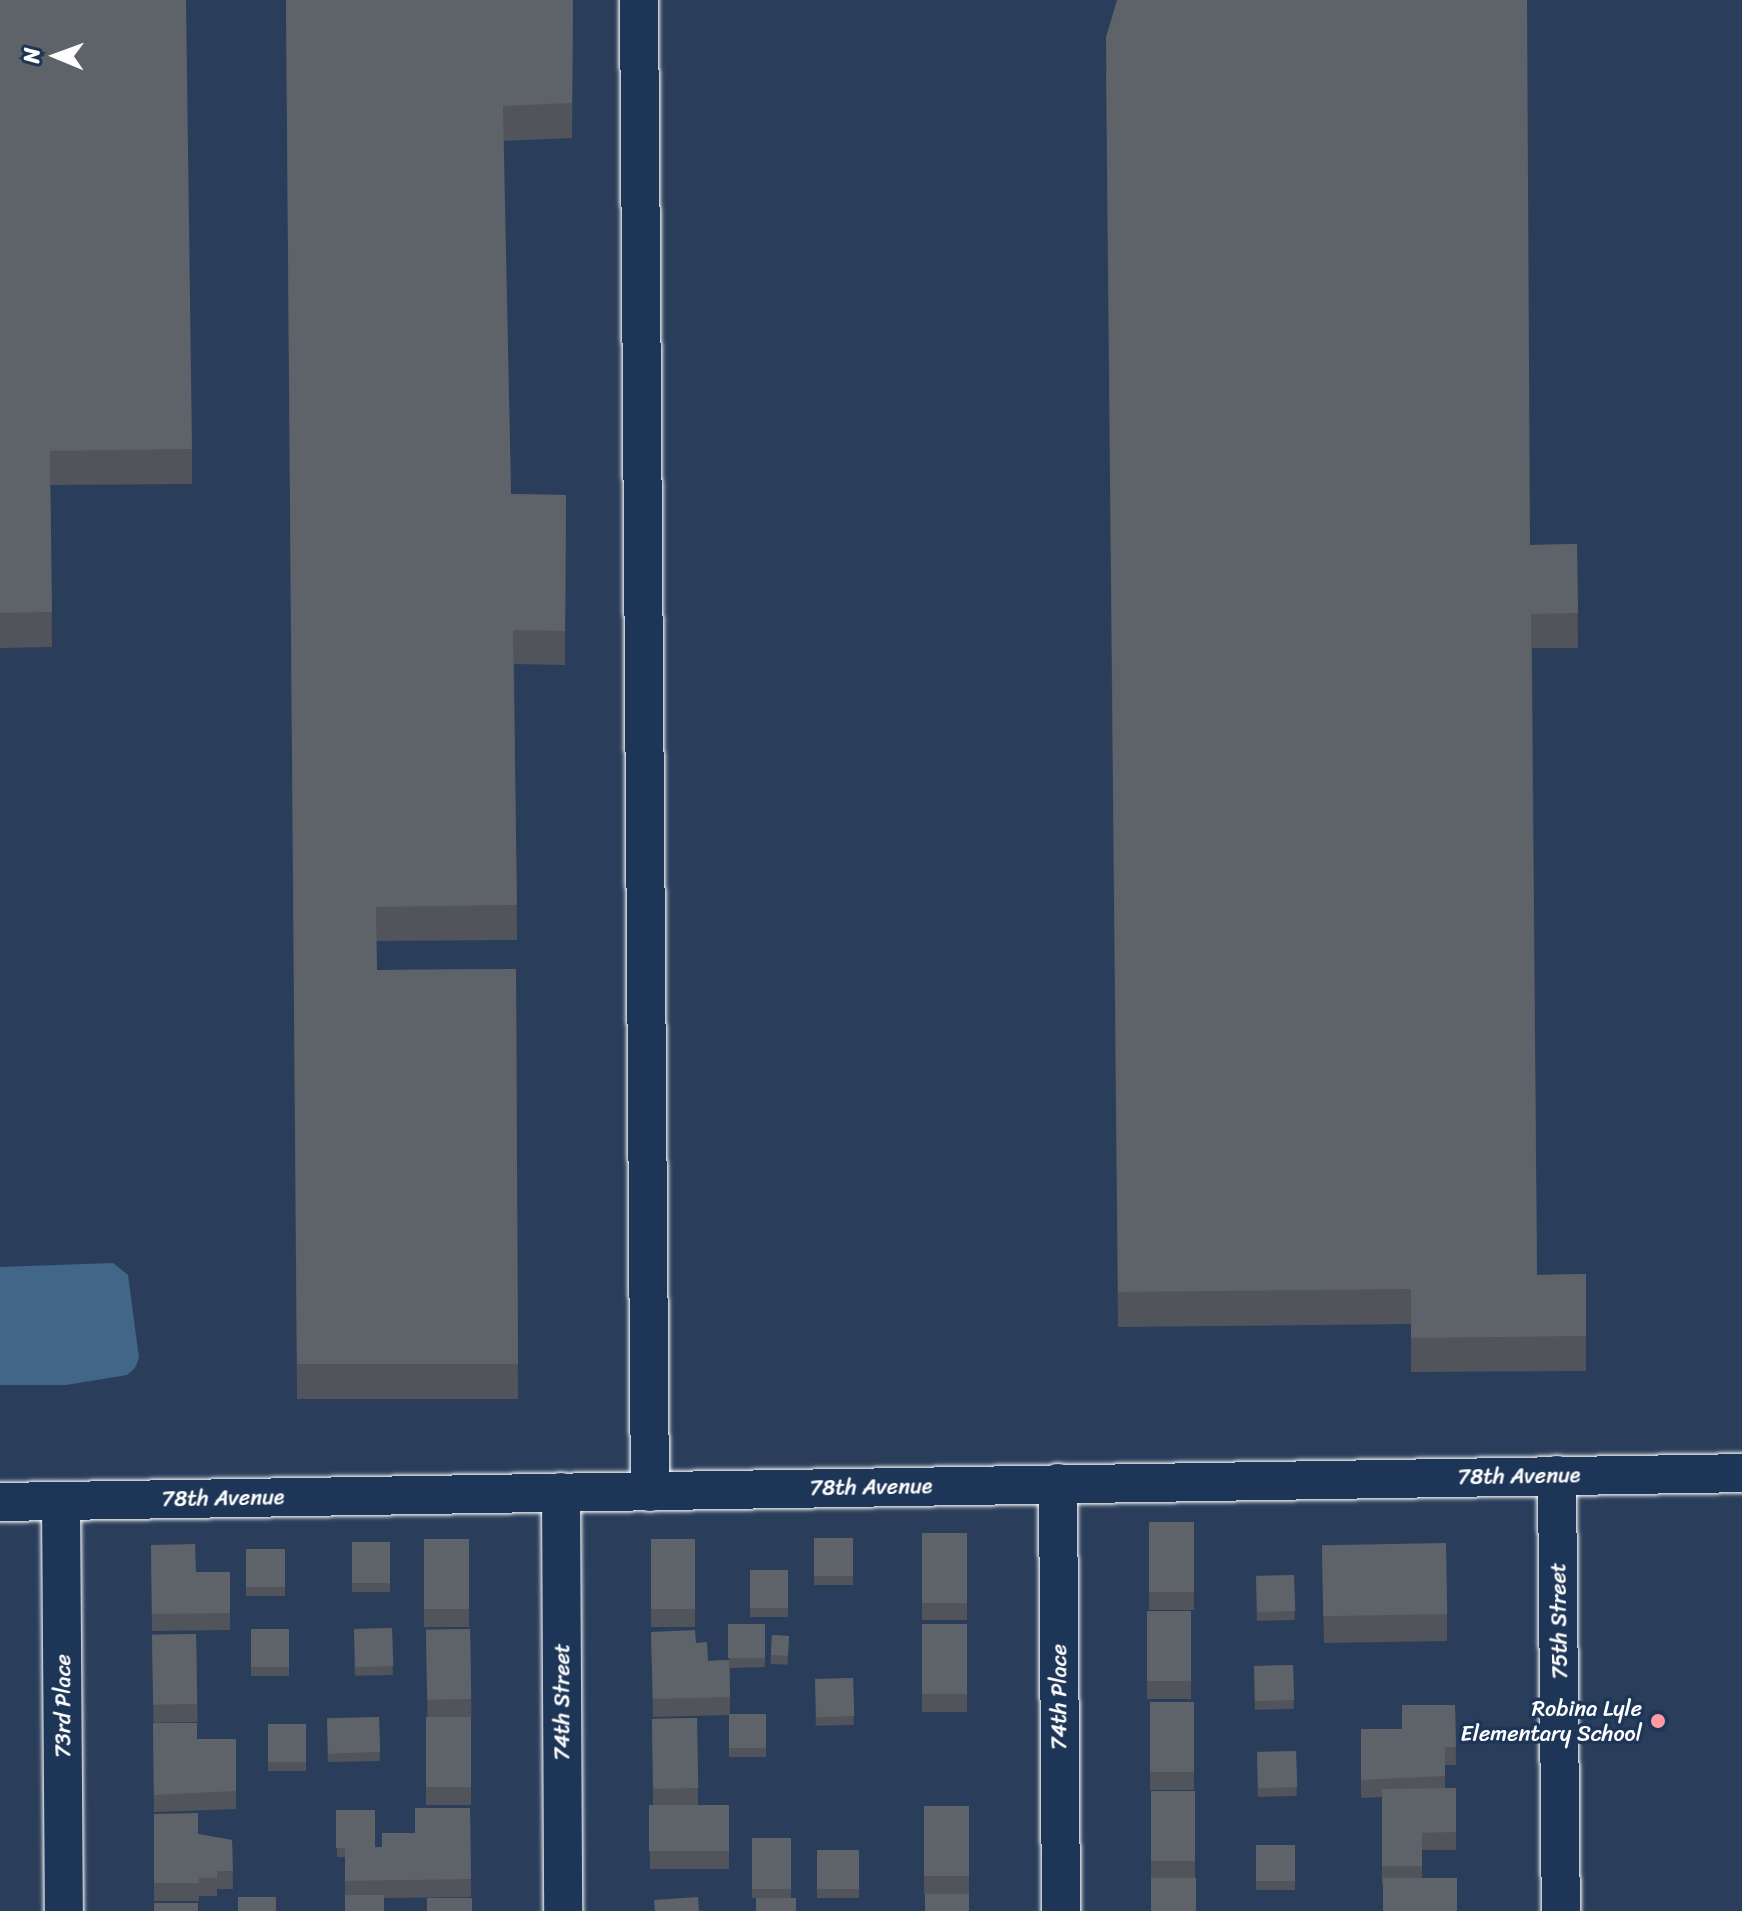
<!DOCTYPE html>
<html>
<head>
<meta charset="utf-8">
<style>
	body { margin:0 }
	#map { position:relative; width:1742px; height:1911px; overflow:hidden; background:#2a3e5b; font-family:Sriracha,sans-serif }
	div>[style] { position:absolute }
	.water>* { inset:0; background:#416688 }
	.roads { filter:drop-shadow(0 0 2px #fff) drop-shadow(0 0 2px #fff) }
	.street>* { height:38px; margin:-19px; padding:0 19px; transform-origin:19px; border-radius:19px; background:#1d3557 }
	.wall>* { inset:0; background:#51545a; transform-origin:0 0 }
	.building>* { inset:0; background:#5e6269; transform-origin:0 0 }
	.dots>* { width:22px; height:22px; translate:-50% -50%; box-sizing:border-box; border:4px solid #1d3557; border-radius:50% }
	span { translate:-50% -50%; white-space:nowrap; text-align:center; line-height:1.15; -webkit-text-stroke:7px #1d3557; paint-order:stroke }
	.street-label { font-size:22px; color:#fff }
	.poi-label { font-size:22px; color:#fff }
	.right { translate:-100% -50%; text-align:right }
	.north { position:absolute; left:16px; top:16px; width:80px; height:80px; -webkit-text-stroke:6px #1d3557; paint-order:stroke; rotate:271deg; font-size:22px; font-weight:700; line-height:32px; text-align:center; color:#fff }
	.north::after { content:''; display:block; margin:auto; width:28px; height:36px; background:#fff; clip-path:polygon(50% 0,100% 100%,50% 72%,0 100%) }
</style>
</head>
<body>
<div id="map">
	<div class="water">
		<i style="clip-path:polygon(113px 1263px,128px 1275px,139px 1358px,135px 1368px,127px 1375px,66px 1385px,0 1385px,0 1267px)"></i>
	</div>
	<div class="roads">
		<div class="street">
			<i style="left:639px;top:0;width:1492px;rotate:89.58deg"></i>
			<i style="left:1557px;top:1475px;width:436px;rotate:89.5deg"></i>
			<i style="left:1058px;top:1483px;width:428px;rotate:89.6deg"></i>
			<i style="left:561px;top:1492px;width:419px;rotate:89.7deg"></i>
			<i style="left:61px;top:1501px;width:410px;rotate:89.6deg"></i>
			<i style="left:0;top:1502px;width:1742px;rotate:-0.95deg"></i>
		</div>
	</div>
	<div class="wall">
		<i style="clip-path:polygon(0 0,192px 449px,192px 484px,50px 485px,52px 647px,0 648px)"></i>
		<i style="clip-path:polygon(286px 0,573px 0,572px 138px,503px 141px,511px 494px,566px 495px,565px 665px,514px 664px,517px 940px,376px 941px,377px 970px,516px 969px,518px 1399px,297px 1399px)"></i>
		<i style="clip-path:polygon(1106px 71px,1530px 545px,1577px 544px,1578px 648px,1532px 648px,1537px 1275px,1586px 1274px,1586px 1371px,1411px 1372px,1411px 1324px,1118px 1327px)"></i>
		<i style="left:1194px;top:1522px;width:88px;height:45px;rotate:90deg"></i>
		<i style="left:967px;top:1533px;width:87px;height:45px;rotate:90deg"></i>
		<i style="left:814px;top:1538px;width:39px;height:47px"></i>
		<i style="left:469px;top:1539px;width:88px;height:45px;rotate:90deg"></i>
		<i style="left:651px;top:1539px;width:44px;height:88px"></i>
		<i style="left:352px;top:1542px;width:38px;height:50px"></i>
		<i style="clip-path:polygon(151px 1545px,196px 1572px,230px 1572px,230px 1630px,152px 1631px)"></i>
		<i style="clip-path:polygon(1322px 1545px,1447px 1614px,1447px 1641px,1324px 1643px)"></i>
		<i style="left:285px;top:1549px;width:47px;height:39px;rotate:90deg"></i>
		<i style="left:750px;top:1570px;width:38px;height:47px"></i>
		<i style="left:1294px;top:1575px;width:45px;height:38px;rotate:89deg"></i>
		<i style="left:1147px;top:1611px;width:44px;height:88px"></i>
		<i style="clip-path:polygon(765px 1624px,765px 1667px,730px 1668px,730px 1714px,766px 1714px,766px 1757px,729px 1757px,729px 1715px,653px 1717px,651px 1632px,696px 1643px,708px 1661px,729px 1660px,728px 1625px)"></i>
		<i style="left:922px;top:1624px;width:45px;height:88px"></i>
		<i style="left:392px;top:1628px;width:47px;height:38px;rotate:89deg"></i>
		<i style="left:251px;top:1629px;width:38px;height:47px"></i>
		<i style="left:470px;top:1629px;width:88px;height:44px;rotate:89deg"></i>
		<i style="left:196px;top:1634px;width:88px;height:44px;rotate:89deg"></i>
		<i style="left:772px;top:1635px;width:17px;height:29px;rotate:3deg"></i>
		<i style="left:1293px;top:1665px;width:44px;height:39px;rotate:89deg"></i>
		<i style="left:853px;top:1678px;width:47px;height:38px;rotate:89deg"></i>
		<i style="left:1150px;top:1702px;width:44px;height:88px"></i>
		<i style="clip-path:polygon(1455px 1705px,1456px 1765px,1445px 1765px,1445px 1788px,1456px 1788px,1456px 1850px,1422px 1850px,1422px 1878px,1382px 1884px,1382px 1797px,1361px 1798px,1361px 1729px,1402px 1729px)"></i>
		<i style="left:379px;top:1717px;width:44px;height:52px;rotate:89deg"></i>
		<i style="left:426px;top:1717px;width:45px;height:88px"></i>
		<i style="clip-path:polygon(697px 1718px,698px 1805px,729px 1805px,729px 1869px,650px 1869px,649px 1805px,653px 1805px,652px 1719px)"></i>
		<i style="clip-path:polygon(153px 1723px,197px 1739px,236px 1739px,236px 1809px,154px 1812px)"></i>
		<i style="left:268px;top:1724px;width:38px;height:47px"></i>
		<i style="left:1296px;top:1751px;width:45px;height:39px;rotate:89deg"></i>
		<i style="left:1151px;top:1791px;width:44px;height:87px"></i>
		<i style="left:969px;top:1806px;width:88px;height:45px;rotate:90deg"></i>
		<i style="clip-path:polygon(470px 1808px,471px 1897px,384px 1898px,345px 1911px,345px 1857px,337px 1857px,336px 1810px,375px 1848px,382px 1847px)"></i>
		<i style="clip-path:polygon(154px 1814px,198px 1834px,232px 1840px,233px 1889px,217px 1889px,217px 1896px,199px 1896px,199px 1901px,154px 1901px)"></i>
		<i style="left:791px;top:1838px;width:60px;height:39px;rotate:90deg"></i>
		<i style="left:1256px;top:1845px;width:39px;height:45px"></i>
		<i style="left:817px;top:1850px;width:42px;height:48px"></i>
	</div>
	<div class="building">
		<i style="clip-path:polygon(0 0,186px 0,192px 449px,50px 451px,52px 612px,0 613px)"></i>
		<i style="clip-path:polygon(286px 0,573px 0,572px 103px,503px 106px,511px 494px,566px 495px,565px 631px,513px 630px,517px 905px,376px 907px,377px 970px,516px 969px,518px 1364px,297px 1364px)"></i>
		<i style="clip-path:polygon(1117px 0,1527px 0,1530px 545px,1577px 544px,1578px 613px,1531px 614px,1537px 1275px,1586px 1274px,1586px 1336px,1411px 1338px,1411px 1289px,1118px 1292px,1106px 37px)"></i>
		<i style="left:1194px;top:1522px;width:70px;height:45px;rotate:90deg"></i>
		<i style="left:967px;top:1533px;width:70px;height:45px;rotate:90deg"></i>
		<i style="left:814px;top:1538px;width:39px;height:38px"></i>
		<i style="left:469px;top:1539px;width:70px;height:45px;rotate:90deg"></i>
		<i style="left:651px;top:1539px;width:44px;height:70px"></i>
		<i style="left:352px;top:1542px;width:38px;height:41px"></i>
		<i style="left:1446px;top:1543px;width:71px;height:124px;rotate:89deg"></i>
		<i style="clip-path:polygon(195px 1544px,196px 1572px,230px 1572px,230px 1613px,152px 1614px,151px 1545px)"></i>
		<i style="left:285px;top:1549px;width:38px;height:39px;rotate:90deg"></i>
		<i style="left:750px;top:1570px;width:38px;height:38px"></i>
		<i style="left:1294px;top:1575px;width:36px;height:38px;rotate:88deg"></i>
		<i style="left:1147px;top:1611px;width:44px;height:70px"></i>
		<i style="left:765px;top:1624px;width:34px;height:37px;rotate:90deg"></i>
		<i style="left:922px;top:1624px;width:45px;height:70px"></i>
		<i style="left:392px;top:1628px;width:38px;height:38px;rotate:88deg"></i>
		<i style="left:251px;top:1629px;width:38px;height:38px"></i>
		<i style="left:470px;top:1629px;width:70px;height:44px;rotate:89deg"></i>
		<i style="clip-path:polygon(695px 1630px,696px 1643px,707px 1642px,708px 1661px,729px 1660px,730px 1697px,653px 1699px,651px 1632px)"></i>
		<i style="left:196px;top:1634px;width:70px;height:44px;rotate:89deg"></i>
		<i style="left:772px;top:1635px;width:17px;height:20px;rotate:3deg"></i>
		<i style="left:1293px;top:1665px;width:35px;height:39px;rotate:88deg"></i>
		<i style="left:853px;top:1678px;width:38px;height:38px;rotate:88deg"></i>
		<i style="left:1150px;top:1702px;width:44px;height:70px"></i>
		<i style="clip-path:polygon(1402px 1705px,1455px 1705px,1456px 1747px,1445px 1747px,1445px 1776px,1361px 1780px,1361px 1729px,1402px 1729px)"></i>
		<i style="left:729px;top:1714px;width:37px;height:34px"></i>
		<i style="left:379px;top:1717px;width:35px;height:52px;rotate:88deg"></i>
		<i style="left:426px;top:1717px;width:45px;height:70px"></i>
		<i style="left:697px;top:1718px;width:70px;height:45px;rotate:89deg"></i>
		<i style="clip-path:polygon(153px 1723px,197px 1723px,197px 1739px,236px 1739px,236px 1791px,154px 1795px)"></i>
		<i style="left:268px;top:1724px;width:38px;height:38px"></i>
		<i style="left:1296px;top:1751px;width:36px;height:39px;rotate:88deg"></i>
		<i style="clip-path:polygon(1456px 1788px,1456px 1832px,1422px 1833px,1422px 1866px,1382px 1866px,1382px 1789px)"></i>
		<i style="left:1151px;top:1791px;width:44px;height:70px"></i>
		<i style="left:649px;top:1805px;width:80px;height:46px"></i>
		<i style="left:969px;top:1806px;width:70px;height:45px;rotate:90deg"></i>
		<i style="clip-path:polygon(415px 1808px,470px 1808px,471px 1879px,345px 1881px,345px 1848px,382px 1847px,382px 1833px,415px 1833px)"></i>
		<i style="left:336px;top:1810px;width:39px;height:38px"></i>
		<i style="clip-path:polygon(198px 1813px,198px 1834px,232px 1840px,233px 1871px,217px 1871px,217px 1878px,199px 1878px,199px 1883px,154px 1883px,154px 1814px)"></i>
		<i style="left:791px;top:1838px;width:51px;height:39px;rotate:90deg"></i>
		<i style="left:1256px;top:1845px;width:39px;height:36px"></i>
		<i style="left:817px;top:1850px;width:42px;height:39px"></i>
		<i style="left:1151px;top:1878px;width:45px;height:33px"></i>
		<i style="left:1457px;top:1878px;width:33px;height:74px;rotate:90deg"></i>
		<i style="left:969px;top:1894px;width:17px;height:44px;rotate:90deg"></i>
		<i style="left:345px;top:1895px;width:39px;height:16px"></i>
		<i style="left:276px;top:1897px;width:14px;height:38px;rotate:90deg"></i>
		<i style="left:698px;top:1897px;width:14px;height:44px;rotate:86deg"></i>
		<i style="left:472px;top:1898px;width:13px;height:45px;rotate:90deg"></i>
		<i style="left:756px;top:1898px;width:40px;height:13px"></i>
		<i style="left:198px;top:1903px;width:8px;height:44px;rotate:90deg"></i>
	</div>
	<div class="dots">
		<i style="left:1658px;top:1721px;background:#ff9aa2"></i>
	</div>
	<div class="street-label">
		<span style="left:1519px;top:1476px;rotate:-1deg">78th Avenue</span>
		<span style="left:871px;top:1487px;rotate:-1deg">78th Avenue</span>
		<span style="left:223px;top:1498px;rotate:-1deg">78th Avenue</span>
		<span style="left:1559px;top:1621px;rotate:-91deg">75th Street</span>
		<span style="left:1059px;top:1697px;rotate:-90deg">74th Place</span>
		<span style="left:562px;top:1702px;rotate:-90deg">74th Street</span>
		<span style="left:63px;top:1706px;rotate:-90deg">73rd Place</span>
	</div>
	<div class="poi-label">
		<span class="right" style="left:1642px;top:1721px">Robina Lyle<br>Elementary School</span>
	</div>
	<div class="north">N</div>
</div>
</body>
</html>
